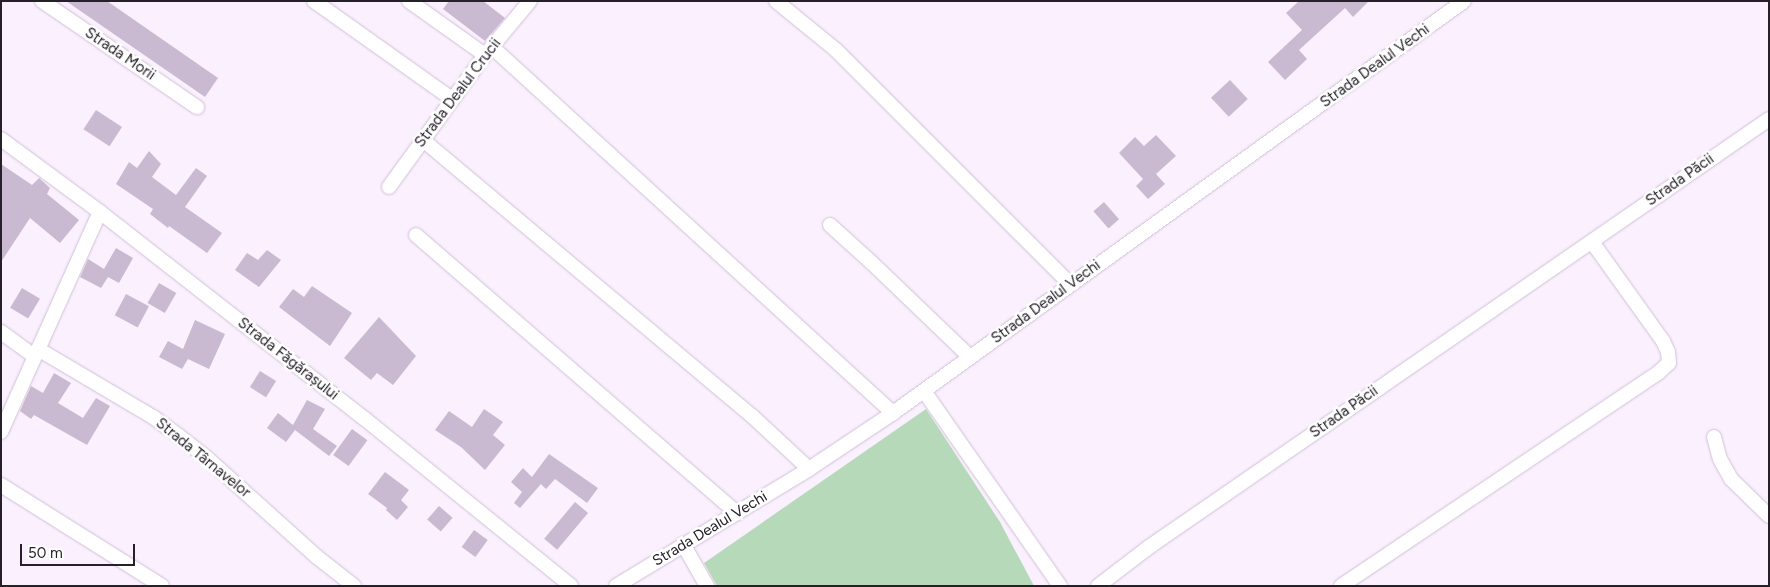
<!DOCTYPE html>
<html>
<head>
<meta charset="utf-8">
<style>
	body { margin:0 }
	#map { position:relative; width:1770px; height:587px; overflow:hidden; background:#faf0fe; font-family:Figtree,sans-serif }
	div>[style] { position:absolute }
	.green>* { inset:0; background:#b6dab9 }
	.building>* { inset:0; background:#cabad1; transform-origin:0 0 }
	.roads { filter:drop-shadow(0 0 1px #d0c0d7) drop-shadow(0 0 1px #d0c0d7) }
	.minor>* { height:14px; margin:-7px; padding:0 7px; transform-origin:7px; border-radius:7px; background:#fff }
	span { translate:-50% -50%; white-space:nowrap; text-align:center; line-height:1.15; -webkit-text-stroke:5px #fff; paint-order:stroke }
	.street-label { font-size:15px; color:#262029 }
	.frame { position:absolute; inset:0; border:2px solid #262029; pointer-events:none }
	.scale { position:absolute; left:20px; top:544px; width:115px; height:22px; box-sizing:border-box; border:2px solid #262029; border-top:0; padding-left:6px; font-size:15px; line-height:18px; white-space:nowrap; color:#262029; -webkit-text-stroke:4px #fff; paint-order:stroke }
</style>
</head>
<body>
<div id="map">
	<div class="green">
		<i style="clip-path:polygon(926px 409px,1000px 522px,1034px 586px,717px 586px,704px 563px)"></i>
	</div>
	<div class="building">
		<i style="clip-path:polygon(66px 1px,107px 1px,218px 78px,205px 97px)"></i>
		<i style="clip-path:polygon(449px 1px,483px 1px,505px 18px,485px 41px,443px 9px)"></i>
		<i style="clip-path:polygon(1299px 1px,1369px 1px,1353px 17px,1345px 8px,1299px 50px,1307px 59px,1285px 80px,1268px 62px,1302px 30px,1286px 13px)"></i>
		<i style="left:1230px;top:80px;width:26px;height:26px;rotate:47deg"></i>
		<i style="left:96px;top:110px;width:31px;height:23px;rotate:33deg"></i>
		<i style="clip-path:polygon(1156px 135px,1176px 156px,1156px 174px,1165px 184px,1148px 199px,1136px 186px,1143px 179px,1119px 153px,1135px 137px,1144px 146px)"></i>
		<i style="clip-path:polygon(149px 151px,161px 164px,152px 177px,176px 195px,196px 168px,207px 176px,185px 207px,222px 233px,207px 253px,169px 226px,168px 228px,150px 214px,153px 209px,116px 184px,129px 162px,137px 168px)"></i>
		<i style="clip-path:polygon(1px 164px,32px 185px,39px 178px,50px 188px,47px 194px,79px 220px,60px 243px,30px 218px,1px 262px)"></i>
		<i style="left:1104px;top:202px;width:23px;height:14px;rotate:49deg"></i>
		<i style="clip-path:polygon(116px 248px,133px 258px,119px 283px,108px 277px,101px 288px,80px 277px,88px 259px,104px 269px)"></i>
		<i style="clip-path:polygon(267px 250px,281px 260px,259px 287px,235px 270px,247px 253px,258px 260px)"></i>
		<i style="left:159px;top:283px;width:20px;height:23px;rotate:30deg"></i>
		<i style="clip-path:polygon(312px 286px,352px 313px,330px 346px,279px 307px,293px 289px,304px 297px)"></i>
		<i style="left:22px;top:288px;width:21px;height:23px;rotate:31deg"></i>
		<i style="left:126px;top:294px;width:26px;height:24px;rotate:28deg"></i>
		<i style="clip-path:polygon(379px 317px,416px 356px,393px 385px,377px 373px,371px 380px,344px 358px)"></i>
		<i style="clip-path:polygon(195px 320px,225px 334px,209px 369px,188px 359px,182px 369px,159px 357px,168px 341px,183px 349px)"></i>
		<i style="left:260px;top:371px;width:19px;height:19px;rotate:32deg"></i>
		<i style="clip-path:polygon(54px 373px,71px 383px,58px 403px,83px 418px,96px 398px,110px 406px,87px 445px,34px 415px,31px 419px,20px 411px,31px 386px,43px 393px)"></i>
		<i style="clip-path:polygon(307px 400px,325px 409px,313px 429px,337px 446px,329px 456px,295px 430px,286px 442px,267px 428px,278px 413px,293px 425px)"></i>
		<i style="clip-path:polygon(484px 409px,503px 422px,493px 435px,505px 445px,485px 470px,461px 447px,435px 430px,449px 411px,472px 427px)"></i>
		<i style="left:352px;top:429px;width:19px;height:32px;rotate:36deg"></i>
		<i style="clip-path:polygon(549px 454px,598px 488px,587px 503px,555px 479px,546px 489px,541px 484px,520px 508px,514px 503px,522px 492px,511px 482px,523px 468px,532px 477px)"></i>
		<i style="clip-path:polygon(385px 472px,409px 490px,401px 500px,408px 507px,397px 520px,386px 510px,387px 508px,368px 494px)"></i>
		<i style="left:575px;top:502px;width:17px;height:48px;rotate:40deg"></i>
		<i style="left:439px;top:506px;width:18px;height:18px;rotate:41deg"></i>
		<i style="left:474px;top:530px;width:17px;height:21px;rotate:36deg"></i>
	</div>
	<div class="roads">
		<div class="minor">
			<i style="left:42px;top:1px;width:188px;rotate:34.4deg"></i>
			<i style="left:314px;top:1px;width:169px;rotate:35.4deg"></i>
			<i style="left:409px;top:1px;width:93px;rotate:35.4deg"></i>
			<i style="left:776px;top:1px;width:77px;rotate:39.2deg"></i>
			<i style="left:836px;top:50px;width:331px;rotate:45deg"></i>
			<i style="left:492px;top:47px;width:543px;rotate:42.39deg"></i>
			<i style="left:1px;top:139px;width:123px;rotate:36.4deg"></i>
			<i style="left:100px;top:212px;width:336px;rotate:38deg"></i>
			<i style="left:365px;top:419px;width:265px;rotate:39deg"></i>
			<i style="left:423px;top:140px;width:429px;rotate:40deg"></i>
			<i style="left:752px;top:416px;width:78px;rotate:42.9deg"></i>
			<i style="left:389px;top:187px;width:163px;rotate:-54deg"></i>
			<i style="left:485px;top:55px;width:70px;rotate:-50.2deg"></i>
			<i style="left:830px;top:225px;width:57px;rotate:42.1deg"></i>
			<i style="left:872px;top:263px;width:136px;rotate:43.8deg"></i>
			<i style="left:416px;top:235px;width:425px;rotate:40.9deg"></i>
			<i style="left:1px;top:332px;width:41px;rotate:36deg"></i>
			<i style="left:38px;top:349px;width:134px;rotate:30.6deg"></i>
			<i style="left:153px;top:417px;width:32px;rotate:36deg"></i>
			<i style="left:179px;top:436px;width:36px;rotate:38deg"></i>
			<i style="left:207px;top:458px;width:148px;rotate:42deg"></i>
			<i style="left:317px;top:557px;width:47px;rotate:38.1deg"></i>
			<i style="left:924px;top:391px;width:238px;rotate:55.1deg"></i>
			<i style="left:1px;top:432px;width:241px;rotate:-65.8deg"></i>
			<i style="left:1714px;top:437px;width:23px;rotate:75deg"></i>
			<i style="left:1720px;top:459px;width:23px;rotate:61deg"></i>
			<i style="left:1731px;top:479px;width:53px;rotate:44.2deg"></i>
			<i style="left:1px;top:485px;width:190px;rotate:32.1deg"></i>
			<i style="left:683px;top:544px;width:48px;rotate:60.3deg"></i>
			<i style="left:616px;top:586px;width:226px;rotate:-31.2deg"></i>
			<i style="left:809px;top:469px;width:101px;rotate:-33.7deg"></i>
			<i style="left:893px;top:413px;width:704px;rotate:-35.81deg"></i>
			<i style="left:1098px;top:586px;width:64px;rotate:-37.4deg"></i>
			<i style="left:1149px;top:547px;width:753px;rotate:-34.62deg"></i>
			<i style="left:1341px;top:586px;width:383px;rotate:-33.9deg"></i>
			<i style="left:1659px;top:372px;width:13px;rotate:-42deg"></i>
			<i style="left:1669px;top:363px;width:11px;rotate:-95deg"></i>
			<i style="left:1668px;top:352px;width:12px;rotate:-114deg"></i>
			<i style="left:1663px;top:341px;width:122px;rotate:-125.6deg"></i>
		</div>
	</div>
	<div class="street-label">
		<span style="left:120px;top:54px;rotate:34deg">Strada Morii</span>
		<span style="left:1375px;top:66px;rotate:-36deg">Strada Dealul Vechi</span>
		<span style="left:458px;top:93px;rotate:-53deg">Strada Dealul Crucii</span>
		<span style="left:1680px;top:180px;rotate:-35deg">Strada Păcii</span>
		<span style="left:1046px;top:302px;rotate:-36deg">Strada Dealul Vechi</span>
		<span style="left:288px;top:359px;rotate:38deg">Strada Făgărașului</span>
		<span style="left:1344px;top:412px;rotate:-35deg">Strada Păcii</span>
		<span style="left:203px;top:458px;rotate:39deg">Strada Târnavelor</span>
		<span style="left:710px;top:529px;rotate:-31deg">Strada Dealul Vechi</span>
	</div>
	<div class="frame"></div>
	<div class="scale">50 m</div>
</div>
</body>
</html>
